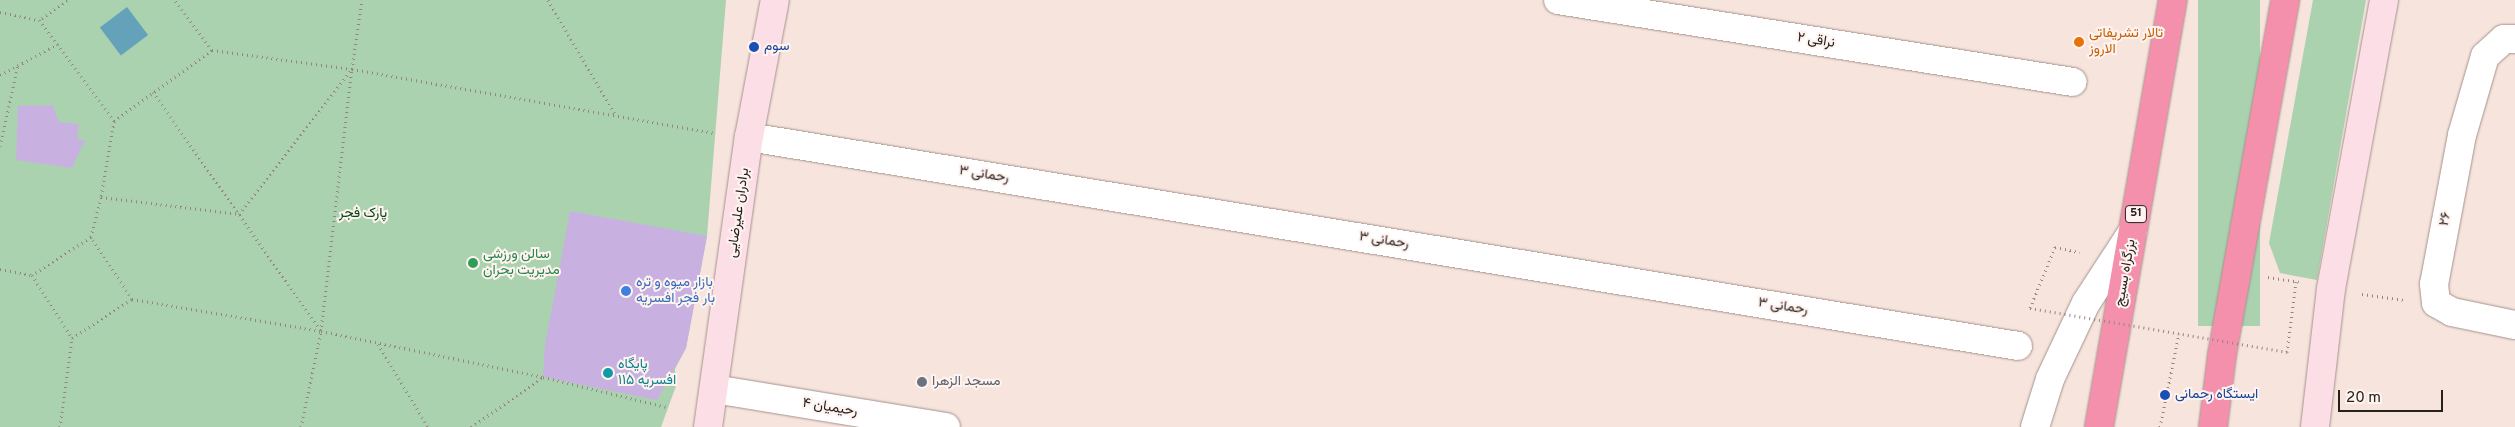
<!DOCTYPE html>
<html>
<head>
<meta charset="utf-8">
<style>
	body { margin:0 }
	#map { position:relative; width:2515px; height:427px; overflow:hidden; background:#f7e4dd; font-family:Overpass,Vazirmatn,sans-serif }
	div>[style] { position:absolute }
	.green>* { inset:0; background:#aad2ae; transform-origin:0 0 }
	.water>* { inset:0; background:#64a2b9; transform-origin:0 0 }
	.building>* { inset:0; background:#c8b1e1 }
	.path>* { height:3px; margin-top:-1.5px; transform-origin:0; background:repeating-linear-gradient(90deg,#938681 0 1px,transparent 0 5px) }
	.roads { filter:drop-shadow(0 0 1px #a4928c) drop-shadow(0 0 1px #a4928c) }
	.street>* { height:28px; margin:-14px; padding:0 14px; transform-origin:14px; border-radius:14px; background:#fff }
	.secondary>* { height:28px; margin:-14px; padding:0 14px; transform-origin:14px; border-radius:14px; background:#fcdee6 }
	.highway>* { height:28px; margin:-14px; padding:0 14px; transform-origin:14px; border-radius:14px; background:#f490ac }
	.path-bridge>* { height:3px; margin-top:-1.5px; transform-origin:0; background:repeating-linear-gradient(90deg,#938681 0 1px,transparent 0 5px) }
	.dots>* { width:14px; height:14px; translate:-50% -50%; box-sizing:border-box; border:2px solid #fff3ef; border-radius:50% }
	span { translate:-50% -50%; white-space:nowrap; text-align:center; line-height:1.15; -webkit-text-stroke:4px #fff3ef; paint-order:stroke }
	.shield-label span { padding:1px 4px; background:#fff3ef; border:1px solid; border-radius:4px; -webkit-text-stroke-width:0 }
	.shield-label { font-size:12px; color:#27211e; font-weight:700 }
	.food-label { font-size:14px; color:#c56008 }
	.left { translate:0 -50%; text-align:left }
	.street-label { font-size:14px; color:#27211e }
	.transit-label { font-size:14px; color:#164399 }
	.park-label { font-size:14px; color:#004615 }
	.leisure-label { font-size:14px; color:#27864d }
	.shop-label { font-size:14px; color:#366cbe }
	.culture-label { font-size:14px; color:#0d838f }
	.worship-label { font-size:14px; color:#5b616d }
	.scale { position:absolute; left:2338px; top:390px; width:105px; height:22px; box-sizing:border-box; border:2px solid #27211e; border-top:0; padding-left:6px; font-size:15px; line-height:18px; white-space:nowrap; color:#27211e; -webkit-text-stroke:4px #fff3ef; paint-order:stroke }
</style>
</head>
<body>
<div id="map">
	<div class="green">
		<i style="clip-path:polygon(0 0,726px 0,707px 236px,686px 348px,675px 369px,676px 386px,661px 427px,0 427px)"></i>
		<i style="left:2198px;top:0;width:62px;height:326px"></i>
		<i style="clip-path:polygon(2313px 0,2366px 0,2317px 280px,2280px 273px,2269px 243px)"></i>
	</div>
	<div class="water">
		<i style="left:127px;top:7px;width:35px;height:34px;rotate:53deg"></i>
	</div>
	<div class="building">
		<i style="clip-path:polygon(53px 105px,59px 122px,79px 124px,77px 139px,85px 140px,72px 168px,16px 160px,18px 106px)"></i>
		<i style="clip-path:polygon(570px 211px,707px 236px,686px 348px,657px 400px,543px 377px,545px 345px)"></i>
	</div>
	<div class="path">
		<i style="left:67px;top:0;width:34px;rotate:144deg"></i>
		<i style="left:39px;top:20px;width:126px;rotate:53.4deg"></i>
		<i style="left:114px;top:121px;width:121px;rotate:-35.9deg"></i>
		<i style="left:212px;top:50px;width:62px;rotate:-126.5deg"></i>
		<i style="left:548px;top:0;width:134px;rotate:59.6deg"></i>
		<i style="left:0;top:12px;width:40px;rotate:12deg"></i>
		<i style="left:212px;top:50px;width:141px;rotate:7.7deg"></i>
		<i style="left:0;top:75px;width:66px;rotate:-28.1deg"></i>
		<i style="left:153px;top:92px;width:292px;rotate:54.9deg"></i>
		<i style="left:114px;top:121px;width:77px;rotate:99.7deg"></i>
		<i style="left:101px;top:197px;width:139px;rotate:7deg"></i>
		<i style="left:239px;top:214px;width:184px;rotate:-52.1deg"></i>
		<i style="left:352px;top:69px;width:70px;rotate:-81.8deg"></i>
		<i style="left:0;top:146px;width:83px;rotate:-77.5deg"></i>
		<i style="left:91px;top:237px;width:41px;rotate:-76deg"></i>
		<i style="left:0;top:269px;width:33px;rotate:11deg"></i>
		<i style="left:2268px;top:277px;width:31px;rotate:9deg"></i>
		<i style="left:2362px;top:294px;width:43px;rotate:7.9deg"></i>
		<i style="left:132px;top:299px;width:74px;rotate:-123.5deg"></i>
		<i style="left:91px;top:237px;width:70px;rotate:147.2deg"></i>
		<i style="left:32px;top:275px;width:75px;rotate:57.6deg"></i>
		<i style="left:72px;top:338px;width:72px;rotate:-33deg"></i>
		<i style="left:132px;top:299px;width:192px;rotate:9.6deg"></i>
		<i style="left:321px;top:331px;width:227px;rotate:11.7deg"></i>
		<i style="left:543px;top:377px;width:127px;rotate:13.7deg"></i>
		<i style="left:2030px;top:308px;width:66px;rotate:-67.7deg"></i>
		<i style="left:2055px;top:247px;width:25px;rotate:12deg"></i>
		<i style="left:378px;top:344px;width:97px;rotate:58.9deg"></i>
		<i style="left:2287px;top:352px;width:71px;rotate:-82.7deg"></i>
		<i style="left:60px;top:427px;width:90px;rotate:-82.3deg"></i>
		<i style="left:301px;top:427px;width:98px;rotate:-78.2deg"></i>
		<i style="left:321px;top:331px;width:264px;rotate:-83.3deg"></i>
		<i style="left:352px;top:69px;width:368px;rotate:10deg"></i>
		<i style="left:471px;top:427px;width:86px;rotate:-34.6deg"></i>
		<i style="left:2160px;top:427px;width:95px;rotate:-78.5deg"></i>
	</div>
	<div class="roads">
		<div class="street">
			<i style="left:1558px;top:0;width:521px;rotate:9.05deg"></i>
			<i style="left:2515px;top:39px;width:11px;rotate:180deg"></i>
			<i style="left:2504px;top:39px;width:25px;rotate:138deg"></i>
			<i style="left:2485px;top:56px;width:82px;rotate:106.2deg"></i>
			<i style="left:2462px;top:135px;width:152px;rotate:100.6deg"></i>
			<i style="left:2434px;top:284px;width:19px;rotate:84deg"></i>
			<i style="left:2436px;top:303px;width:18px;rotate:29deg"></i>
			<i style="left:2452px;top:312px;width:64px;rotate:11.7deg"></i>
			<i style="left:749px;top:137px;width:1286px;rotate:9.35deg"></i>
			<i style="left:714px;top:389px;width:235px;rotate:9.3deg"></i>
			<i style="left:2035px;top:427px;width:50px;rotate:-72.6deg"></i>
			<i style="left:2050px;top:379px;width:84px;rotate:-64.7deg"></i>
			<i style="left:2086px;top:303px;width:86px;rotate:-56.9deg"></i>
		</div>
		<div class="secondary">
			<i style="left:708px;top:427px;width:293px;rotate:-82deg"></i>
			<i style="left:749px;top:137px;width:139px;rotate:-79.3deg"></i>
			<i style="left:2315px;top:427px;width:139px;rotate:-83.4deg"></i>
			<i style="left:2331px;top:289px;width:294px;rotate:-79.6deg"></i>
		</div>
		<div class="highway">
			<i style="left:2099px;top:427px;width:433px;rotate:-80.2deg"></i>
			<i style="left:2213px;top:427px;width:73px;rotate:-82.9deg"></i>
			<i style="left:2222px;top:355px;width:361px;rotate:-79.9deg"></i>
		</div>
	</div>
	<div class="path-bridge">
		<i style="left:2030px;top:308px;width:261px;rotate:9.7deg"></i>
	</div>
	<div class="dots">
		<i style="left:2079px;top:42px;background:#e8710a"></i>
		<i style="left:754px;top:47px;background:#1a4fb4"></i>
		<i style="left:473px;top:263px;background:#2e9e5b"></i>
		<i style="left:626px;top:291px;background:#3f7fe0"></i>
		<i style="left:608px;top:373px;background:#0f9aa8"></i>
		<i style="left:922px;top:382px;background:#6b7280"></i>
		<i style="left:2165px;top:395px;background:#1a4fb4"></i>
	</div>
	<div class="shield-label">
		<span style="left:2136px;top:214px">51</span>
	</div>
	<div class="food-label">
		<span class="left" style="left:2089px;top:42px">تالار تشریفاتی<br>الاروز</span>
	</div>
	<div class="street-label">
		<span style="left:1816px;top:41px;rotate:9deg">نراقی ۲</span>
		<span style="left:984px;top:175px;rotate:9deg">رحمانی ۳</span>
		<span style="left:739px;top:213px;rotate:-82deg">برادران علیرضایی</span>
		<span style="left:2446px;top:219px;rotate:-79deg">۲۶</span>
		<span style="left:1384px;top:241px;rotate:9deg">رحمانی ۳</span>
		<span style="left:2126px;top:273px;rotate:-80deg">بزرگراه بسیج</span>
		<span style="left:1783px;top:307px;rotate:9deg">رحمانی ۳</span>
		<span style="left:830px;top:408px;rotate:9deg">رحیمیان ۴</span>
	</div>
	<div class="transit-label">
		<span class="left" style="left:764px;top:47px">سوم</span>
		<span class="left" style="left:2175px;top:395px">ایستگاه رحمانی</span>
	</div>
	<div class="park-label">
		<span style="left:363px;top:214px">پارک فجر</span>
	</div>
	<div class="leisure-label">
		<span class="left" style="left:483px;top:263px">سالن ورزشی<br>مدیریت بحران</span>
	</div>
	<div class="shop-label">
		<span class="left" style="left:636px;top:291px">بازار میوه و تره<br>بار فجر افسریه</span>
	</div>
	<div class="culture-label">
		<span class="left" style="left:618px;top:373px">پایگاه<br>۱۱۵ افسریه</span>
	</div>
	<div class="worship-label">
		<span class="left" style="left:932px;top:382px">مسجد الزهرا</span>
	</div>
	<div class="scale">20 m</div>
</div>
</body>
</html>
